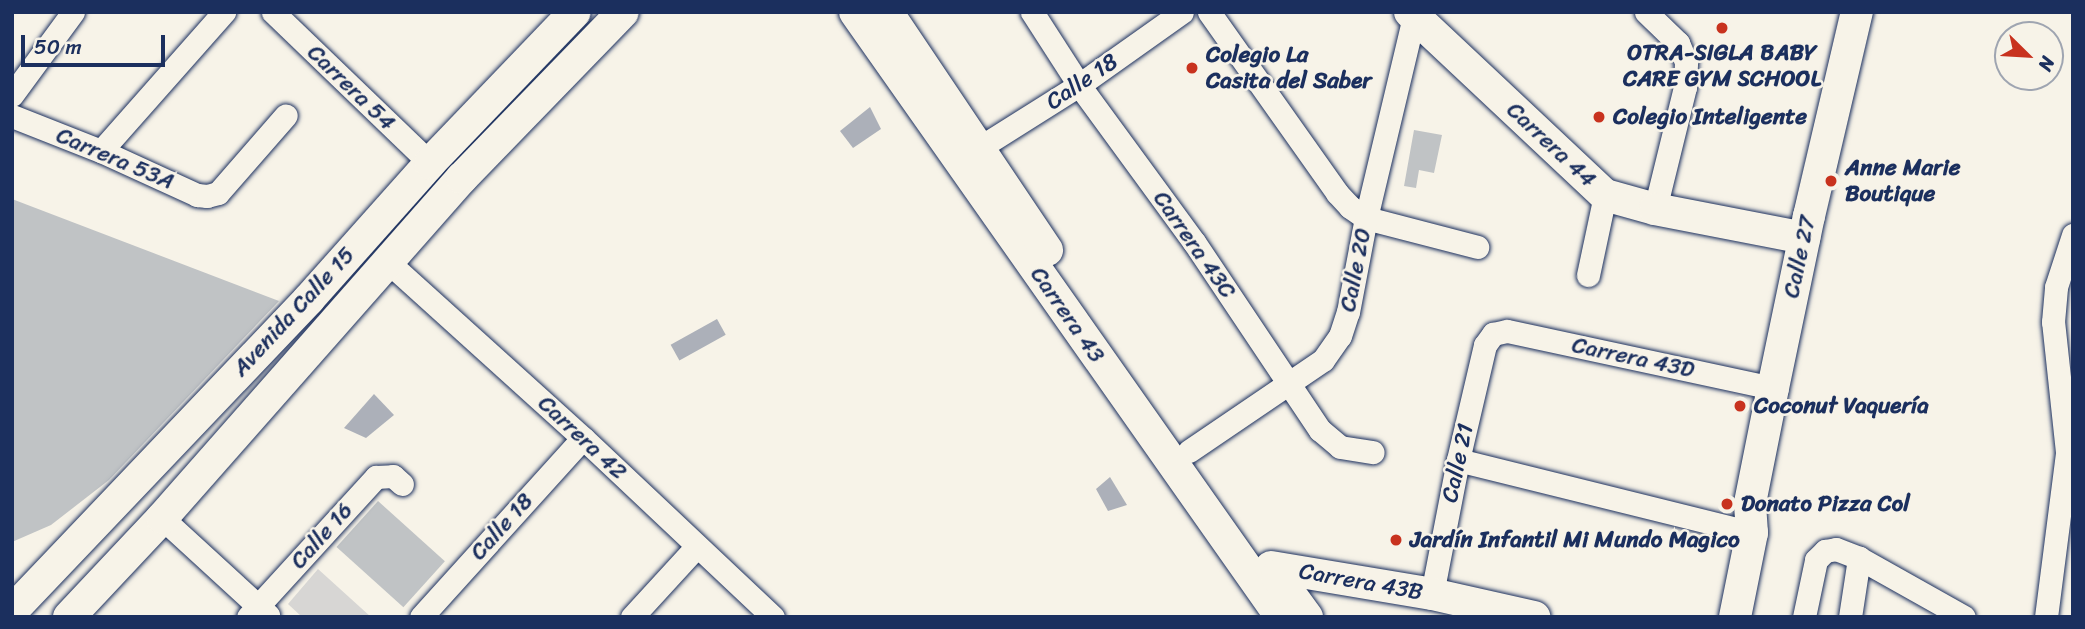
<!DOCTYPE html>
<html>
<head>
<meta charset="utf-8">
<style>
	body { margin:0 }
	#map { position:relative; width:2085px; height:629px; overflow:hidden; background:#f7f3e8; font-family:Sriracha,sans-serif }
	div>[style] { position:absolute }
	.green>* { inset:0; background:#d7d6d4 }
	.water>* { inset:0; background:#acb0b9; transform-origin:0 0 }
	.building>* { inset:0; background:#c0c3c5; transform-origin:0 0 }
	.roads { filter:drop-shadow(0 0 2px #1b2f5e) drop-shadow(0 0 2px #1b2f5e) }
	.street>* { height:23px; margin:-11.5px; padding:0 11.5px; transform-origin:11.5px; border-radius:11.5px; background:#f7f3e8 }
	.secondary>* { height:32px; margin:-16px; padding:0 16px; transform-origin:16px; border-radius:16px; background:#f7f3e8 }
	.dots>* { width:19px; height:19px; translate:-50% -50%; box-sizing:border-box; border:4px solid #f7f3e8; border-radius:50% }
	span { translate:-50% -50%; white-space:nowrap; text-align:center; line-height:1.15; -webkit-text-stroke:5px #f7f3e8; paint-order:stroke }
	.poi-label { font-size:23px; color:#1b2f5e; font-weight:700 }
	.left { translate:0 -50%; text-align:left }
	.street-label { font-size:23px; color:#1b2f5e }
	.frame { position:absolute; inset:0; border:14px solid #1b2f5e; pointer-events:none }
	.north { position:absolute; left:1994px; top:21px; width:70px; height:70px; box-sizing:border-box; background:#f7f3e8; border:2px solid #9fa5b1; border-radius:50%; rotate:114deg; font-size:19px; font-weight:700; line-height:28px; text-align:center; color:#1b2f5e }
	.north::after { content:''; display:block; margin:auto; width:24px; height:32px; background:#c8321e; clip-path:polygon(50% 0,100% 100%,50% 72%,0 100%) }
	.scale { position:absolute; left:21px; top:35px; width:144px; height:32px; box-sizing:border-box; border:4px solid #1b2f5e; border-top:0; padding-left:9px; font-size:21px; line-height:24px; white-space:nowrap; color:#1b2f5e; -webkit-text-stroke:5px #f7f3e8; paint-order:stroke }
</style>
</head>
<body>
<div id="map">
	<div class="green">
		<i style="clip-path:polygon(318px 569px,371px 617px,302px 617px,288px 604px)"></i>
	</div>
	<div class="water">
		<i style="clip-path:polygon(870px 107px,881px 129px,853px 148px,840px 131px)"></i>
		<i style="left:717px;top:319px;width:18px;height:53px;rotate:61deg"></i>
		<i style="clip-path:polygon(374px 394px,394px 415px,366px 438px,344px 428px)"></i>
		<i style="clip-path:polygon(1110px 477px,1127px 505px,1108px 511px,1096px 489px)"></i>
	</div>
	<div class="building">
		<i style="clip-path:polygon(1414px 130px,1442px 135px,1434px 173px,1419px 170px,1416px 188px,1404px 186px)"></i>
		<i style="clip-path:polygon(12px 199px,279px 301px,109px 480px,51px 525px,12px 542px)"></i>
		<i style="left:378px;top:501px;width:90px;height:62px;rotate:42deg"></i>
	</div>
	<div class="roads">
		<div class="street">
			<i style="left:273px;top:12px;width:218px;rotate:43.9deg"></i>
			<i style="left:1032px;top:12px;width:87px;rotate:57.2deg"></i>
			<i style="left:1079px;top:85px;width:195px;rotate:53.8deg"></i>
			<i style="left:1194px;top:242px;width:226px;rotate:56.2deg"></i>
			<i style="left:1320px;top:430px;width:26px;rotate:40deg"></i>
			<i style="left:1340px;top:447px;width:33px;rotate:9deg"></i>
			<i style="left:1209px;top:12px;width:222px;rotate:54.7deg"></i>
			<i style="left:1337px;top:193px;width:19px;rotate:47deg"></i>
			<i style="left:1350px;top:207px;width:19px;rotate:35deg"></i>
			<i style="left:1366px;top:218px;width:115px;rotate:14.6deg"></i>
			<i style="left:1646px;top:12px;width:45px;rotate:44.1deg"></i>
			<i style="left:1678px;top:43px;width:21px;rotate:67deg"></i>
			<i style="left:1686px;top:62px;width:25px;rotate:92deg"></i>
			<i style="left:1685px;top:87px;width:126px;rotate:103.8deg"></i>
			<i style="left:12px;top:95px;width:103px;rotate:-53.7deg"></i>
			<i style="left:12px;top:116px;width:96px;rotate:21.5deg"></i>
			<i style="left:101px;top:151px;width:106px;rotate:24.6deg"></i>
			<i style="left:197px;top:195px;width:10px;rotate:6deg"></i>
			<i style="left:207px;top:196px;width:11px;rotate:-15deg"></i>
			<i style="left:218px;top:193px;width:103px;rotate:-48.9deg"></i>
			<i style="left:979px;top:148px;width:118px;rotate:-32.2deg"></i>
			<i style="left:1079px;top:85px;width:126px;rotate:-35.3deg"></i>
			<i style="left:101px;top:151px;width:186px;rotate:-48.5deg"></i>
			<i style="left:388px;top:262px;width:263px;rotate:42.1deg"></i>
			<i style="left:583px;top:438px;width:261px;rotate:43.3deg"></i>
			<i style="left:1588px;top:275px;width:82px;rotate:-78deg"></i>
			<i style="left:1189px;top:451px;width:162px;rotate:-34.2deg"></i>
			<i style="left:1323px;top:360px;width:29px;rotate:-55deg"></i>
			<i style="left:1340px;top:336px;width:25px;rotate:-72deg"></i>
			<i style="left:1348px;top:312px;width:96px;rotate:-79.2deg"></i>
			<i style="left:1366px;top:218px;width:208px;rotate:-76.6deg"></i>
			<i style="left:1458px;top:460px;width:303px;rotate:13.9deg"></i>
			<i style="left:162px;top:518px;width:144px;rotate:42.5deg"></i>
			<i style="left:1432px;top:594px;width:136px;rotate:-79deg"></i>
			<i style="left:1458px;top:460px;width:118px;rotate:-76.8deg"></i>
			<i style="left:1485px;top:345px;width:14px;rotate:-54deg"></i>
			<i style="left:1493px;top:334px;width:14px;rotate:-12deg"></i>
			<i style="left:1507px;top:331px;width:272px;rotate:12.1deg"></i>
			<i style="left:248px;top:617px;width:190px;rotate:-47.6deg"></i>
			<i style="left:376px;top:477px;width:17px;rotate:-3deg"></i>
			<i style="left:393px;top:476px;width:12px;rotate:42deg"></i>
			<i style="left:421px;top:617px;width:241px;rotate:-47.9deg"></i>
			<i style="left:632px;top:617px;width:96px;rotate:-47.5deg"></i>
			<i style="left:1804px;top:617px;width:58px;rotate:-78.1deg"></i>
			<i style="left:1816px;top:560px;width:13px;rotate:-45deg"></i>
			<i style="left:1825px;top:551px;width:11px;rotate:-10deg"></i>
			<i style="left:1836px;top:549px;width:25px;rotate:21deg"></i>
			<i style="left:1859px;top:558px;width:120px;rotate:29.3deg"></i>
			<i style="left:1850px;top:617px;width:60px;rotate:-81.3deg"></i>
			<i style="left:2046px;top:617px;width:166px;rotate:-82.7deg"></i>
			<i style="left:2067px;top:452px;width:131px;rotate:-96.1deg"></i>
			<i style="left:2053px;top:322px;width:35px;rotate:-85deg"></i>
			<i style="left:2056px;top:287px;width:55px;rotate:-71.9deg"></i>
		</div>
		<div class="secondary">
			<i style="left:855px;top:12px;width:740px;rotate:54.85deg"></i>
			<i style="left:887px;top:12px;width:287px;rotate:56.1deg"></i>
			<i style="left:1410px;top:12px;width:267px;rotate:43.2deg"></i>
			<i style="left:1605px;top:195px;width:52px;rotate:15.6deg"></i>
			<i style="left:1655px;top:209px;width:152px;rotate:11deg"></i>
			<i style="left:1271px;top:567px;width:163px;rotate:9.5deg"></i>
			<i style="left:1432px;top:594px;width:105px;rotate:12.7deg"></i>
			<i style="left:1277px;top:576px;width:51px;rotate:53.8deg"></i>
			<i style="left:12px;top:611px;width:431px;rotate:-46.4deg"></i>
			<i style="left:309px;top:299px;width:182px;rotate:-48.3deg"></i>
			<i style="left:430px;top:163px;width:209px;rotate:-46.2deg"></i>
			<i style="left:69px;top:617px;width:136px;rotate:-46.8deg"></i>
			<i style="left:162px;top:518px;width:453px;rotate:-48.6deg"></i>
			<i style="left:462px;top:178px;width:231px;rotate:-45.9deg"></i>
			<i style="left:1735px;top:617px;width:86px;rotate:-78.6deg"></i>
			<i style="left:1752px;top:533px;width:30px;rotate:-94deg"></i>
			<i style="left:1750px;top:503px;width:117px;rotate:-78.7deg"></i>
			<i style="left:1773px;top:388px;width:176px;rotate:-78.2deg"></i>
			<i style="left:1809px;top:216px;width:210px;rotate:-76.8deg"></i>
		</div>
	</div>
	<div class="dots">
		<i style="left:1722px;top:28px;background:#c8321e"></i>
		<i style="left:1192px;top:68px;background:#c8321e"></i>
		<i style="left:1599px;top:117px;background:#c8321e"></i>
		<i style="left:1831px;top:181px;background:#c8321e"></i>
		<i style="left:1740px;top:406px;background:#c8321e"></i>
		<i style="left:1727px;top:504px;background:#c8321e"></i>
		<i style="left:1396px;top:540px;background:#c8321e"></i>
	</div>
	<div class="poi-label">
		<span style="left:1722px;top:66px">OTRA-SIGLA BABY<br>CARE GYM SCHOOL</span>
		<span class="left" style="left:1206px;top:68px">Colegio La<br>Casita del Saber</span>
		<span class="left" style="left:1613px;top:117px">Colegio Inteligente</span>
		<span class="left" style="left:1845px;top:181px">Anne Marie<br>Boutique</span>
		<span class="left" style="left:1754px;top:406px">Coconut Vaquería</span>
		<span class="left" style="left:1741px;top:504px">Donato Pizza Col</span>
		<span class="left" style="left:1410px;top:540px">Jardín Infantil Mi Mundo Magico</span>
	</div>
	<div class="street-label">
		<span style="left:1082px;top:82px;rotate:-34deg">Calle 18</span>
		<span style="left:351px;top:88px;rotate:44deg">Carrera 54</span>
		<span style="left:1551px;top:145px;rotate:43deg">Carrera 44</span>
		<span style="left:115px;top:159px;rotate:23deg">Carrera 53A</span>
		<span style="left:1194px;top:245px;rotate:55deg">Carrera 43C</span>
		<span style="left:1800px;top:257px;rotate:-78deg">Calle 27</span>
		<span style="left:1356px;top:270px;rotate:-79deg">Calle 20</span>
		<span style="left:294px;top:312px;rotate:-47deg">Avenida Calle 15</span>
		<span style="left:1067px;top:315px;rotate:55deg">Carrera 43</span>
		<span style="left:1633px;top:358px;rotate:12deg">Carrera 43D</span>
		<span style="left:582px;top:438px;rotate:43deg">Carrera 42</span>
		<span style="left:1458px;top:463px;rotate:-78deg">Calle 21</span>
		<span style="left:502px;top:527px;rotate:-48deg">Calle 18</span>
		<span style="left:322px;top:536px;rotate:-48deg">Calle 16</span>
		<span style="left:1361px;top:582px;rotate:10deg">Carrera 43B</span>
	</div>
	<div class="frame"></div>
	<div class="north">N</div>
	<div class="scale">50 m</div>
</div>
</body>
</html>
